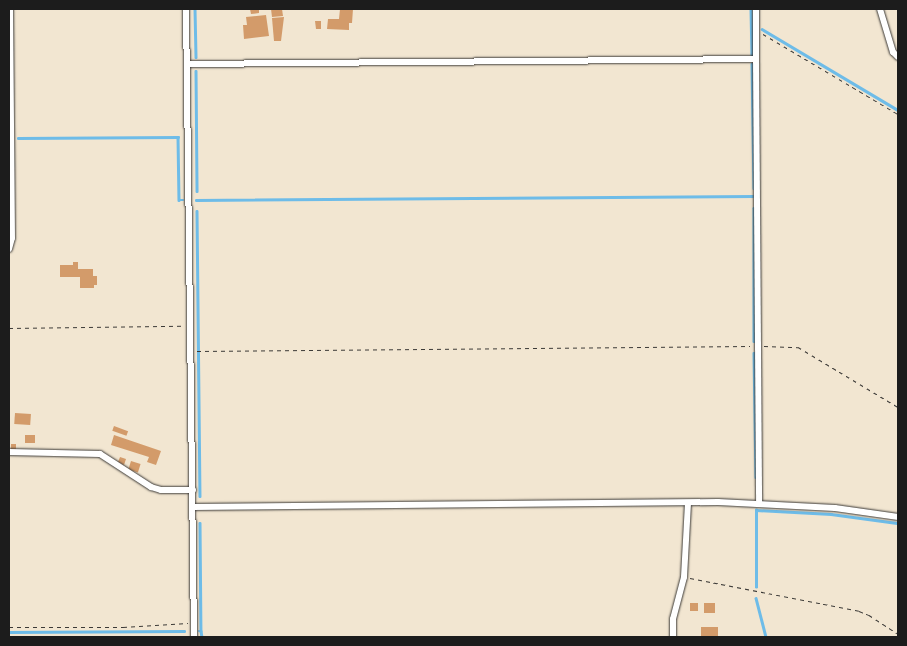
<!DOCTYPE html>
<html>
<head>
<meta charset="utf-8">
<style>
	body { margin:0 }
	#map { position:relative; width:907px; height:646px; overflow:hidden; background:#f2e6d1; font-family:Pangolin,sans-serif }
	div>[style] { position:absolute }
	.stream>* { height:2.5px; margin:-1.25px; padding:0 1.25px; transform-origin:1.25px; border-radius:1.25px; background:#6ebce8 }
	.building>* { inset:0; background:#d39b6a; transform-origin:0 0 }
	.path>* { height:1px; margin-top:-0.5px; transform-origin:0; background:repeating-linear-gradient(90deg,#3c3a37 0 4px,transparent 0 8px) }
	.roads { filter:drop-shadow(0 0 1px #3c3a37) drop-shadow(0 0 1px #3c3a37) }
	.street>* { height:6px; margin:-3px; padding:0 3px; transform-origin:3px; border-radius:3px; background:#fff }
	span { translate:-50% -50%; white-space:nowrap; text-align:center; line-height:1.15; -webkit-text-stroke:5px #f6f6f2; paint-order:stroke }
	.frame { position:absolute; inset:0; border:10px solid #1c1c1c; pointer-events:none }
</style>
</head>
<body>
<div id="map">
	<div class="stream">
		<i style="left:195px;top:9px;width:48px;rotate:88.8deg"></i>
		<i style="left:751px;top:9px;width:46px;rotate:88.8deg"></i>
		<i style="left:762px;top:29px;width:158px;rotate:30.8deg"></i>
		<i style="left:752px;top:64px;width:124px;rotate:89.1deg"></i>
		<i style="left:196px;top:71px;width:120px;rotate:89.5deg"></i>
		<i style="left:18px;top:138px;width:160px;rotate:-0.4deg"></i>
		<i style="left:178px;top:137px;width:63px;rotate:89.1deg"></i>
		<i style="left:179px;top:200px;width:4px"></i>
		<i style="left:196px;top:200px;width:558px;rotate:-0.41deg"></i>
		<i style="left:754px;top:208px;width:133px;rotate:90deg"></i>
		<i style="left:197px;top:211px;width:285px;rotate:89.4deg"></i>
		<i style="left:754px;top:353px;width:124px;rotate:89.1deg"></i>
		<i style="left:200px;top:523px;width:108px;rotate:89.5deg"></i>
		<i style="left:756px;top:587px;width:77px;rotate:-90deg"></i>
		<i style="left:756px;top:510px;width:75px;rotate:3.1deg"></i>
		<i style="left:831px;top:514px;width:68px;rotate:7.7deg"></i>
		<i style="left:756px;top:598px;width:40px;rotate:75.6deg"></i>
		<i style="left:199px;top:631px;width:2px"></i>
		<i style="left:201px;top:631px;width:6px;rotate:81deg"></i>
		<i style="left:9px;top:632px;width:175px;rotate:-0.3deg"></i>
	</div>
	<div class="building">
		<i style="clip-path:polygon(250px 9px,259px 9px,259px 13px,251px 14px)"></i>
		<i style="clip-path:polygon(271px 9px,282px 9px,283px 16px,272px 17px)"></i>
		<i style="clip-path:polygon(340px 9px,353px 9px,352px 23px,349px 23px,349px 30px,327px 29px,328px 19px,339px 19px)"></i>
		<i style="clip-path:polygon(266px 15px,269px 36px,244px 39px,243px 25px,247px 25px,246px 17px)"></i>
		<i style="clip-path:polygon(284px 17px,281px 41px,274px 41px,272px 18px)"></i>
		<i style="clip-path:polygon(315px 21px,321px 21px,321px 29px,316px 29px)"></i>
		<i style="clip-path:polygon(73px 262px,78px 262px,78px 269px,93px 269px,93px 276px,97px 276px,97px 285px,94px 285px,94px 288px,80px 288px,80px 277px,60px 277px,60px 265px,73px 265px)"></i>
		<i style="left:15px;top:413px;width:16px;height:11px;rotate:4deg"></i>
		<i style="left:114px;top:426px;width:15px;height:5px;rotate:20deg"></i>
		<i style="left:25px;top:435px;width:10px;height:8px"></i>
		<i style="clip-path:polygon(114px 435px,161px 451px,156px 465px,147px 462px,149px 457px,111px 445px)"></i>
		<i style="clip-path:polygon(11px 444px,16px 444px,16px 450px,11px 449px)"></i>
		<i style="clip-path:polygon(120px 457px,126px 459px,124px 465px,118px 462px)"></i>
		<i style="left:131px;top:461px;width:10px;height:9px;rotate:17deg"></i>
		<i style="left:690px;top:603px;width:8px;height:8px"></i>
		<i style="left:704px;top:603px;width:11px;height:10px"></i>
		<i style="left:718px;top:627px;width:10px;height:17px;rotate:90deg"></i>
	</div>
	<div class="path">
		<i style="left:763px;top:34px;width:157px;rotate:30.7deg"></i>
		<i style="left:9px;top:328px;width:174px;rotate:-0.7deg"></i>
		<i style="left:764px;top:346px;width:34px;rotate:2deg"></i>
		<i style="left:798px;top:347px;width:117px;rotate:31deg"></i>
		<i style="left:197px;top:351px;width:553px;rotate:-0.52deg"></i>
		<i style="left:690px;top:578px;width:172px;rotate:11deg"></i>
		<i style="left:859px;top:611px;width:11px;rotate:22deg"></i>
		<i style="left:869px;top:615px;width:35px;rotate:33deg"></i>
		<i style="left:9px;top:627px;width:114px"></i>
		<i style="left:123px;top:627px;width:65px;rotate:-3.5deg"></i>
		<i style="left:41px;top:637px;width:109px"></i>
	</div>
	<div class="roads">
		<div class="street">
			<i style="left:186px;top:9px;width:628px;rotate:89.27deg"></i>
			<i style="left:880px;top:9px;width:45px;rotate:73.2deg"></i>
			<i style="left:893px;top:52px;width:7px;rotate:45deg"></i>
			<i style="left:756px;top:59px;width:444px;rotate:89.6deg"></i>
			<i style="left:188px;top:64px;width:568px;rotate:-0.5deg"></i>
			<i style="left:756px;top:59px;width:50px;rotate:-90deg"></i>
			<i style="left:9px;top:249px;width:11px;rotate:-75deg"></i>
			<i style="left:12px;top:238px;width:229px;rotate:-90.5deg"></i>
			<i style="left:9px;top:452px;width:91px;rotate:1.3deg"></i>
			<i style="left:100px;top:454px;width:61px;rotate:32.9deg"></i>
			<i style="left:151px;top:487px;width:10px;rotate:17deg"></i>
			<i style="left:161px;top:490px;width:32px"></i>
			<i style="left:193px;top:507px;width:525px;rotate:-0.55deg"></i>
			<i style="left:718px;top:502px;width:117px;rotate:2.9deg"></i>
			<i style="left:835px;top:508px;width:64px;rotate:8.1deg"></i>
			<i style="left:673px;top:637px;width:18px;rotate:-90deg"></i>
			<i style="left:673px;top:619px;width:43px;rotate:-75.3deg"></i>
			<i style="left:684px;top:577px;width:74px;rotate:-86.9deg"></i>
		</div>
	</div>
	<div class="frame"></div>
</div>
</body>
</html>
